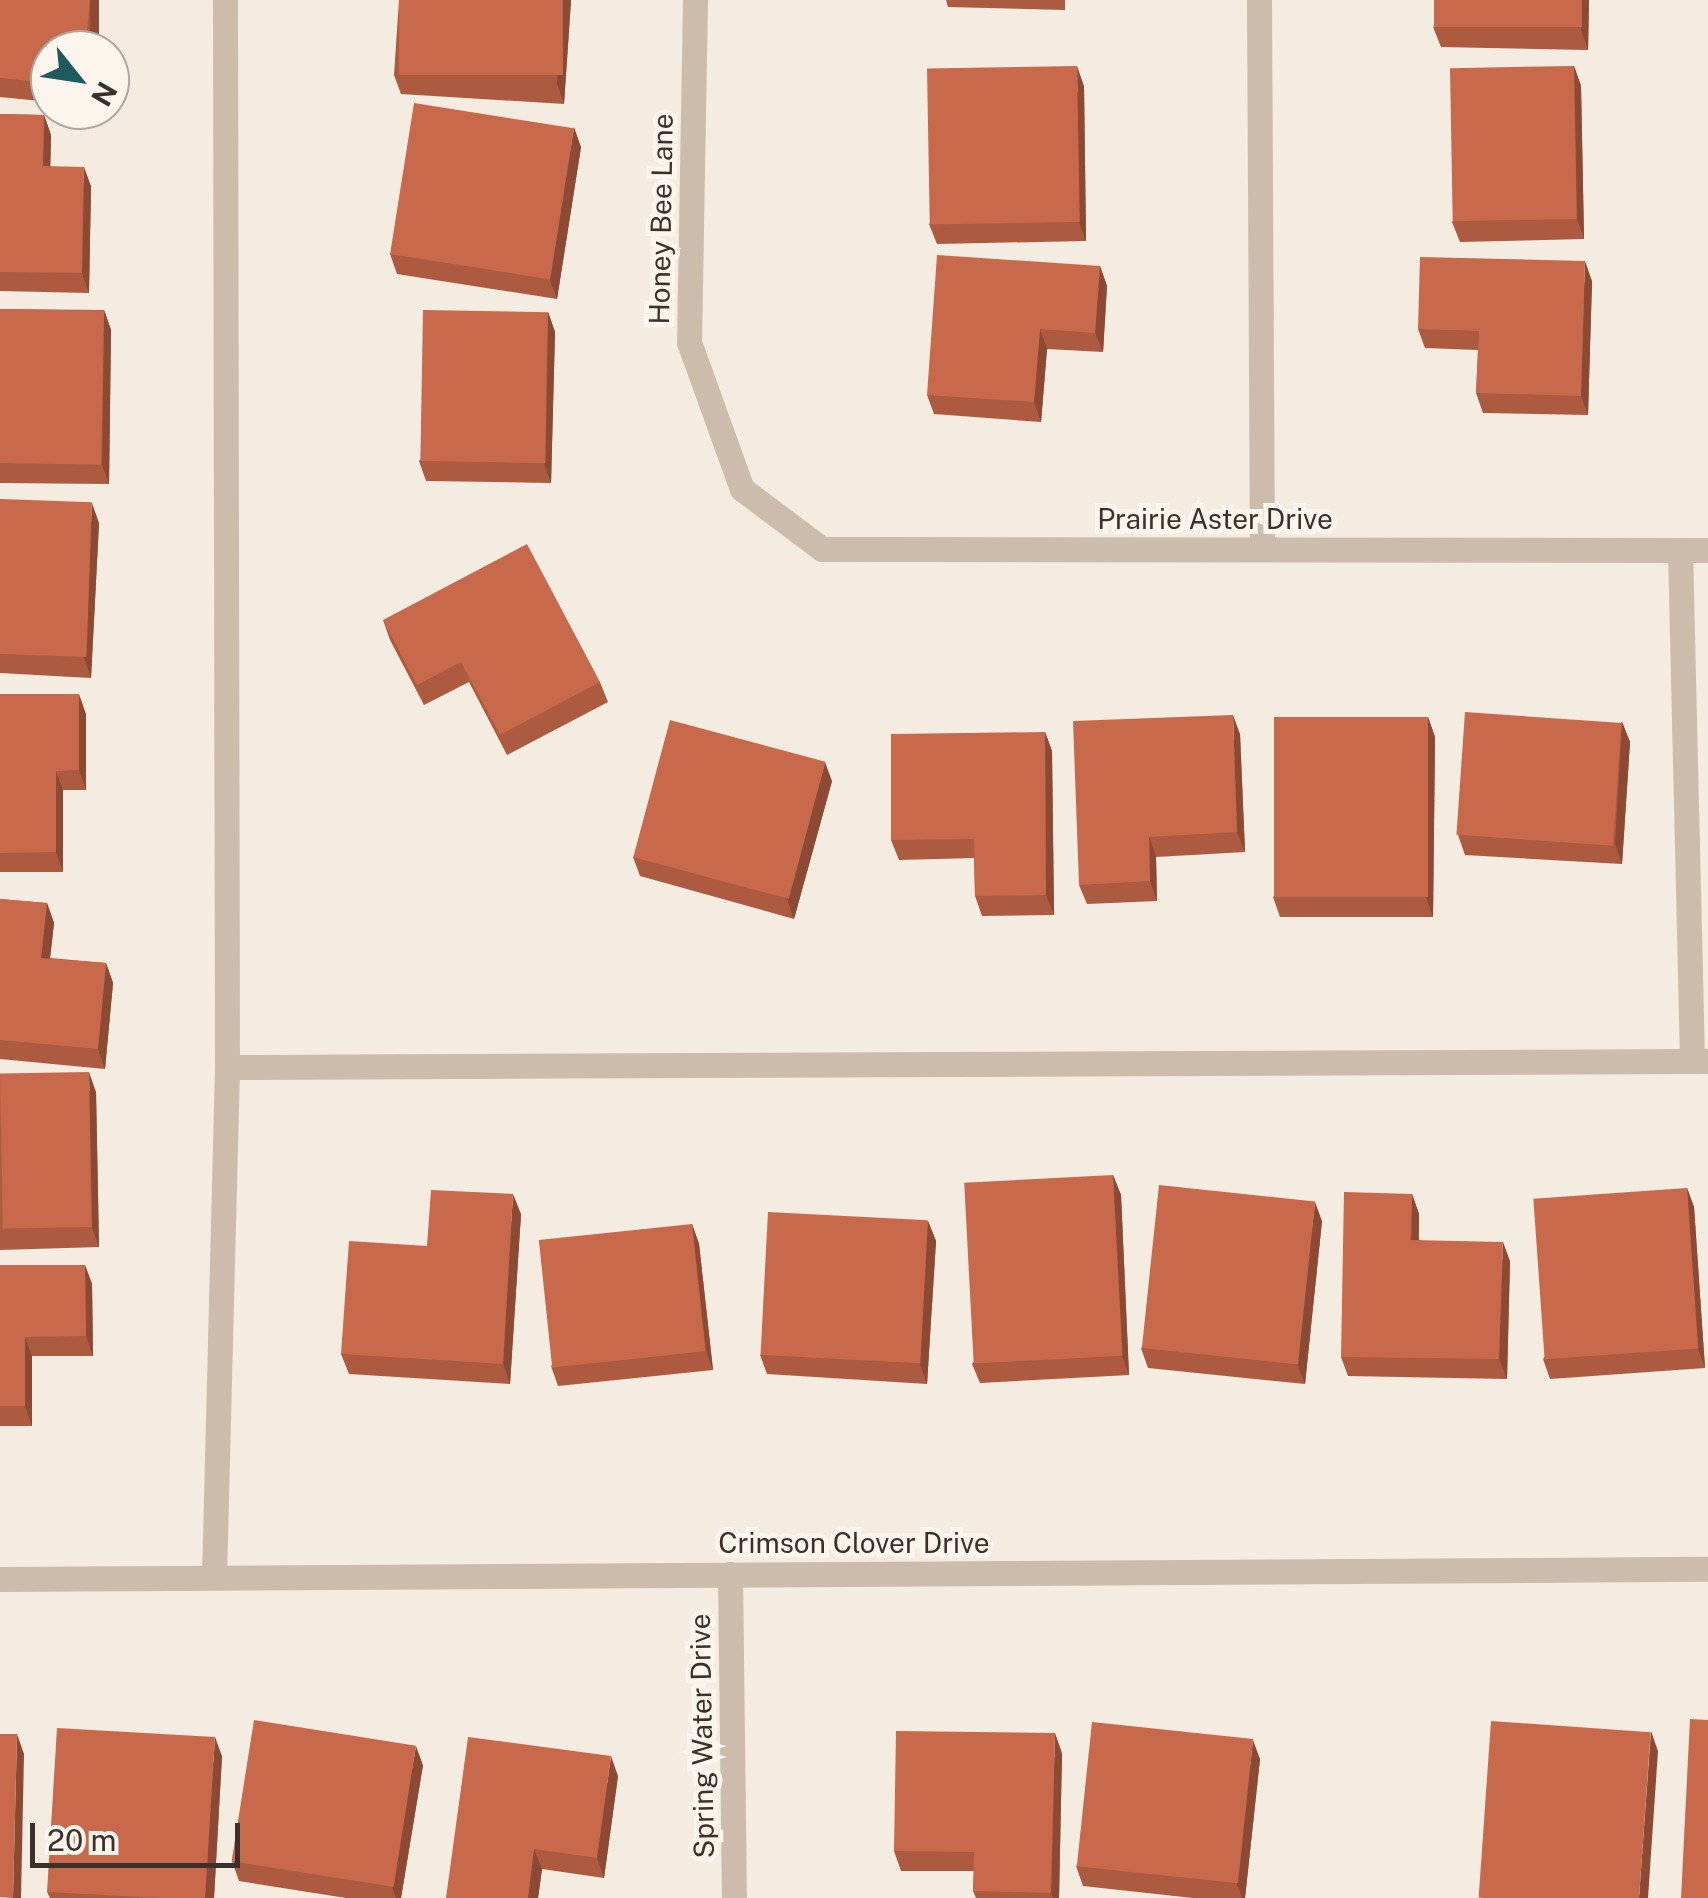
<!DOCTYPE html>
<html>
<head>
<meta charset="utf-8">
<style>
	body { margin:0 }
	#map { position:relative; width:1708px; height:1898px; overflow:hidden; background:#f4ebe1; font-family:"Public Sans",sans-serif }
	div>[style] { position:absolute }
	.lane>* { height:25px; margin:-12.5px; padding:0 12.5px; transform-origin:12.5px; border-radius:12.5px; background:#cdbbac }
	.street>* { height:25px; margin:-12.5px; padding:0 12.5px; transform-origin:12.5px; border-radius:12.5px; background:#cdbbac }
	.wall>* { inset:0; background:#ac5a40 }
	.shaded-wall>* { inset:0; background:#8c4a34; transform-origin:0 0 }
	.building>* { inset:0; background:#c8694b; transform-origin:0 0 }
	span { translate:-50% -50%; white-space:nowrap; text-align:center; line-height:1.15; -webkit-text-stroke:10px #fbf5ee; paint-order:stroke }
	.street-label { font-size:28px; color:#3b302b }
	.north { position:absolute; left:30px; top:30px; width:100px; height:100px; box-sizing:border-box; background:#fbf5ee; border:2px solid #aea6a0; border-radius:50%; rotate:120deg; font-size:28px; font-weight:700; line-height:40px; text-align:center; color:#3b302b }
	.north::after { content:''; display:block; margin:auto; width:35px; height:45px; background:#1f5a5e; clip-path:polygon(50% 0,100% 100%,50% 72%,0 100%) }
	.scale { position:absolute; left:30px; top:1823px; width:210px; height:45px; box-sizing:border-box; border:5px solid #3b302b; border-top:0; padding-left:12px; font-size:30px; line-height:35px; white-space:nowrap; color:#3b302b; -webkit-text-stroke:8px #fbf5ee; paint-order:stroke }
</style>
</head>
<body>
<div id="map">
	<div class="lane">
		<i style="left:1259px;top:0;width:549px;rotate:89.69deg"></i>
		<i style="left:1680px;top:550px;width:511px;rotate:88.65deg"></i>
		<i style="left:227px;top:1067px;width:1481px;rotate:-0.23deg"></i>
		<i style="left:214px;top:1577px;width:510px;rotate:-88.54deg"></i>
		<i style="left:227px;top:1067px;width:1067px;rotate:-90.11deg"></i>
	</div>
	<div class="street">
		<i style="left:695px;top:0;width:342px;rotate:91deg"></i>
		<i style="left:689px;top:342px;width:156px;rotate:70.2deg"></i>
		<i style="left:742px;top:489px;width:100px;rotate:36.9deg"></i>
		<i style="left:822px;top:549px;width:886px;rotate:0.06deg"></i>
		<i style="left:730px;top:1574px;width:324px;rotate:89.3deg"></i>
		<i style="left:0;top:1579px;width:1708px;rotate:-0.34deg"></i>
	</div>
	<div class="wall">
		<i style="clip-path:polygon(0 0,99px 0,94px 50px,50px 50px,50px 102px,0 97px)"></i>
		<i style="clip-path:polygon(399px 0,571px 0,564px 104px,401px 94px,394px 75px)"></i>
		<i style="clip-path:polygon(946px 0,1065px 0,1065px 10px,948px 7px)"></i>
		<i style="clip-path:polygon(1589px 0,1588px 50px,1441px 47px,1433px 27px)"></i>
		<i style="clip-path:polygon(1574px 66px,1581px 86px,1584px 239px,1460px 242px,1452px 222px)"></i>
		<i style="clip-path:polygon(1084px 86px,1086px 241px,937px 244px,929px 224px)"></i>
		<i style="clip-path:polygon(0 114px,44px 115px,51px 135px,50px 166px,91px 186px,89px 293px,0 291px)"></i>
		<i style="clip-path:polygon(581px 147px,557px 299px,397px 274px,390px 254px)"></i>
		<i style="clip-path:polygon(1100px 266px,1107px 286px,1103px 352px,1047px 349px,1041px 422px,934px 414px,927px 395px)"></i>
		<i style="clip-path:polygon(1592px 281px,1588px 415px,1483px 413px,1476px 393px,1478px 350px,1425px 348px,1418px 329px)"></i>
		<i style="clip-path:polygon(0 309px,104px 310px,111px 330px,109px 484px,0 483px)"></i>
		<i style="clip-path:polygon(548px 312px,555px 332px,551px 483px,426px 481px,419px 461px)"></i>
		<i style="clip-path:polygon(0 499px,99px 523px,91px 678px,0 673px)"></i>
		<i style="clip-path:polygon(383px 620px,600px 682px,608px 702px,507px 755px,469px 682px,424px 705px,390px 640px)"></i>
		<i style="clip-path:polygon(0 694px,86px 714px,86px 790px,63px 790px,63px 872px,0 872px)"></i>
		<i style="clip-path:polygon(1428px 717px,1435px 737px,1433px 917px,1280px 917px,1273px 897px)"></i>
		<i style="clip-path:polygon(1622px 722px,1630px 742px,1622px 864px,1465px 855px,1458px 835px)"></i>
		<i style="clip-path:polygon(1045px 732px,1052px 751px,1054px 915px,982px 916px,975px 896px,974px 858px,899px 860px,891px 840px)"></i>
		<i style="clip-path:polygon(1240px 734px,1245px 852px,1156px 857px,1157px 901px,1087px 904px,1079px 885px)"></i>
		<i style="clip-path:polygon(832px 781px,794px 919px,640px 876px,633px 857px)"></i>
		<i style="clip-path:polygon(0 899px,47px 903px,54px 923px,50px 958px,106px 963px,113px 983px,105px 1069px,0 1059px)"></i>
		<i style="clip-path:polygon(0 1075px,96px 1092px,99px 1247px,0 1250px)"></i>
		<i style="clip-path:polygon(1113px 1175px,1121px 1195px,1129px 1375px,980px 1383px,972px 1364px)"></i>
		<i style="clip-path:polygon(1687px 1188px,1694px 1207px,1705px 1368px,1550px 1379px,1543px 1359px)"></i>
		<i style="clip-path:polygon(1412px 1194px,1419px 1214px,1419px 1240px,1510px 1261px,1507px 1379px,1348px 1376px,1341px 1357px)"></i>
		<i style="clip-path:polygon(521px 1214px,510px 1384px,349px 1374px,341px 1354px)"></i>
		<i style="clip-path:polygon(928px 1221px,936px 1241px,927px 1384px,767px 1374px,760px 1355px)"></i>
		<i style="clip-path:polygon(1322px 1221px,1305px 1384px,1148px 1368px,1141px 1348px)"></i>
		<i style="clip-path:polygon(692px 1224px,699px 1244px,713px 1370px,558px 1386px,551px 1366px)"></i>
		<i style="clip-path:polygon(0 1265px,85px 1265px,92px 1284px,93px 1356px,32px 1356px,32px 1426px,0 1426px)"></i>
		<i style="clip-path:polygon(1062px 1753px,1059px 1898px,976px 1898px,973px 1891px,974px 1871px,901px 1871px,894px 1851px)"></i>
		<i style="clip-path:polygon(222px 1756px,214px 1898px,50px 1898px,47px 1892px)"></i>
		<i style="clip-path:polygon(1260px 1759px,1245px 1898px,1193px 1898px,1083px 1886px,1076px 1866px)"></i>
		<i style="clip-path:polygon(423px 1765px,401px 1898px,346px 1898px,239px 1881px,232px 1861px)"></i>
		<i style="clip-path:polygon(618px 1776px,604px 1878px,542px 1869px,538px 1898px,446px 1898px)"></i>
	</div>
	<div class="shaded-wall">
		<i style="left:90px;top:0;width:9px;height:50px"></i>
		<i style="clip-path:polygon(563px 0,571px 0,564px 104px,557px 84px)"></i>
		<i style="clip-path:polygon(1582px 0,1589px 0,1588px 50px,1581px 30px)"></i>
		<i style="clip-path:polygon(1077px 66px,1084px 86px,1086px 241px,1079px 222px)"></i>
		<i style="clip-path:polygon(1574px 66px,1581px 86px,1584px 239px,1577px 219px)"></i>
		<i style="clip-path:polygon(44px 115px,51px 135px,50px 186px,43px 166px)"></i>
		<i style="clip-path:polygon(574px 127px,581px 147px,557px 299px,550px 280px)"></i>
		<i style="clip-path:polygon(84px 167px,91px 186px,89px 293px,82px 273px)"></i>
		<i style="clip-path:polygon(1585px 261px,1592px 281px,1588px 415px,1581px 396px)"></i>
		<i style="clip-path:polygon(1100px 266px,1107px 286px,1103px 352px,1095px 333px)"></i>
		<i style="clip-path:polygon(104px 310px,111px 330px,109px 484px,102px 464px)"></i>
		<i style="clip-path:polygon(548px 312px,555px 332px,551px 483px,544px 464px)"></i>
		<i style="clip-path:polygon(1040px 329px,1047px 349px,1041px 422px,1034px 402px)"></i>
		<i style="clip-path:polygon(92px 503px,99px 523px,91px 678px,84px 658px)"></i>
		<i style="clip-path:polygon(79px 694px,86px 714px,86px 790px,79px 770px)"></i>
		<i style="clip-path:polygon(1233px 715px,1240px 734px,1245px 852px,1237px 832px)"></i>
		<i style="clip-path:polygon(1428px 717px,1435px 737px,1433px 917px,1426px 897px)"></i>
		<i style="clip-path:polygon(1622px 722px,1630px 742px,1622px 864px,1615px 844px)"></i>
		<i style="clip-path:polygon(1045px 732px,1052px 751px,1054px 915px,1046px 895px)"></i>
		<i style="clip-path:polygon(825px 762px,832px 781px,794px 919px,787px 899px)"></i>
		<i style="clip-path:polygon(56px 771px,63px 790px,63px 872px,56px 852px)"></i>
		<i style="clip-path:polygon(1149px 837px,1156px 857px,1157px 901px,1150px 881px)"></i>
		<i style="clip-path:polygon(47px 903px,54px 923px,48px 977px,41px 958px)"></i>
		<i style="clip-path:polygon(106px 963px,113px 983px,105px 1069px,98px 1049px)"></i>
		<i style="clip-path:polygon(89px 1072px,96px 1092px,99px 1247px,92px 1227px)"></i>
		<i style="clip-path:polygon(1113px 1175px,1121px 1195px,1129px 1375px,1122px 1356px)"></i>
		<i style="clip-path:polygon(1687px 1188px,1694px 1207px,1705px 1368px,1698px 1349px)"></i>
		<i style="clip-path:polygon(513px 1194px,521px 1214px,510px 1384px,503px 1364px)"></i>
		<i style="clip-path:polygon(1412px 1194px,1419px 1214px,1418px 1260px,1411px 1240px)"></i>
		<i style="clip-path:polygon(1315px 1202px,1322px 1221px,1305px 1384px,1297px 1364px)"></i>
		<i style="clip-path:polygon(928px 1221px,936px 1241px,927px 1384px,920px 1364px)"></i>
		<i style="clip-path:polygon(692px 1224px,699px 1244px,713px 1370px,706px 1351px)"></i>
		<i style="clip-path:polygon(1503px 1242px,1510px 1261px,1507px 1379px,1499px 1359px)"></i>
		<i style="clip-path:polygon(85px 1265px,92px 1284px,93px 1356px,86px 1336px)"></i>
		<i style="clip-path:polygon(25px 1337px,32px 1356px,32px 1426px,25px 1406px)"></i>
		<i style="clip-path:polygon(1651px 1731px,1658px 1751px,1648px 1898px,1639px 1898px)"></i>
		<i style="clip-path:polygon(1055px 1733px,1062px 1753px,1059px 1898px,1053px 1898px,1051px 1893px)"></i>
		<i style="clip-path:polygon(17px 1734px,24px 1754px,21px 1898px,13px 1898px)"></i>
		<i style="clip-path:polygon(215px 1737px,222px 1756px,214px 1898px,205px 1898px)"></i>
		<i style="clip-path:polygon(1253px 1740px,1260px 1759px,1245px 1898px,1242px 1898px,1237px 1884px)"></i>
		<i style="clip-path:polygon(416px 1746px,423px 1765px,401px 1898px,396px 1898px,392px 1887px)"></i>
		<i style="clip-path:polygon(611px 1756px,618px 1776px,604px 1878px,597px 1858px)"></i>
		<i style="clip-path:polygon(534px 1849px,542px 1869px,538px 1898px,528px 1898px)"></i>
	</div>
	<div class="building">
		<i style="clip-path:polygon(0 0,90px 0,85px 50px,50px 50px,50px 83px,0 78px)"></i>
		<i style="left:399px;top:0;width:164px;height:75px"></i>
		<i style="left:1434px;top:0;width:148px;height:27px"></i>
		<i style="left:1077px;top:66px;width:156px;height:150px;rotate:89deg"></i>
		<i style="left:1574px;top:66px;width:153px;height:124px;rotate:89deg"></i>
		<i style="left:414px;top:103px;width:162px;height:153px;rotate:9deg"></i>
		<i style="clip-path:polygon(0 114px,44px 115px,43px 166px,84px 167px,82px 273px,0 272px)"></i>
		<i style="clip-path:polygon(937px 255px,1100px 266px,1095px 333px,1040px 329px,1034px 402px,927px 395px)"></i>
		<i style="clip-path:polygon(1420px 257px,1585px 261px,1581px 396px,1476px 393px,1479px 331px,1418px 329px)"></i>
		<i style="left:0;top:309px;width:104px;height:154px;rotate:1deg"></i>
		<i style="left:423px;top:310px;width:125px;height:151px;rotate:1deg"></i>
		<i style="left:0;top:499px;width:92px;height:155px;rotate:2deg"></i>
		<i style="clip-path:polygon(527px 544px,600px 682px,500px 735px,461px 662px,417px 685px,383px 620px)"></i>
		<i style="clip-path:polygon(0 694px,79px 694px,79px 770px,56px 771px,56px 852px,0 853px)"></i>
		<i style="left:1465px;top:712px;width:157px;height:123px;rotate:4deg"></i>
		<i style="clip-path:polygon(1233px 715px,1237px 832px,1149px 837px,1150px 881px,1079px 885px,1073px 721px)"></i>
		<i style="left:1274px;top:717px;width:154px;height:180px"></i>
		<i style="left:670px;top:720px;width:161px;height:142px;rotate:15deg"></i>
		<i style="clip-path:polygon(1045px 732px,1046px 895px,975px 896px,974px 839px,891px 840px,891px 734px)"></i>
		<i style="clip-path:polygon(0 899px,47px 903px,41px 958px,106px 963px,98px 1049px,0 1040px)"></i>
		<i style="left:89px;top:1072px;width:155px;height:89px;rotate:89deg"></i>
		<i style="left:1113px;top:1175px;width:181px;height:149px;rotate:87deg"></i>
		<i style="left:1159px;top:1185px;width:157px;height:164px;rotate:6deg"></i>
		<i style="left:1687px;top:1188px;width:161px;height:154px;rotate:86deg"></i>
		<i style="clip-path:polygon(431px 1190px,513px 1194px,503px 1364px,341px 1354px,349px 1241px,427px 1246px)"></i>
		<i style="clip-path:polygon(1344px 1192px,1412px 1194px,1411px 1240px,1503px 1242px,1499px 1359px,1341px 1357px)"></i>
		<i style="left:768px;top:1212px;width:160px;height:143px;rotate:3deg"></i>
		<i style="left:692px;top:1224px;width:128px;height:154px;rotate:84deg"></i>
		<i style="clip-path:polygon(0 1265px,85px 1265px,86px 1336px,25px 1337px,25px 1406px,0 1406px)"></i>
		<i style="clip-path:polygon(1690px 1719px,1708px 1720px,1708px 1898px,1681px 1898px)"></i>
		<i style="left:254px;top:1720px;width:164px;height:143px;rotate:9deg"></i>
		<i style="left:1491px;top:1721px;width:160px;height:177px;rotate:4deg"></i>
		<i style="left:1092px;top:1722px;width:162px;height:145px;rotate:6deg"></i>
		<i style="clip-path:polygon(57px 1728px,215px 1737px,205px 1898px,160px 1898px,47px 1892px)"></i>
		<i style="clip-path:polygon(896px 1731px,1055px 1733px,1051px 1893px,973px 1891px,974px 1852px,894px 1851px)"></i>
		<i style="clip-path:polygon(0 1734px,17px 1734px,13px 1898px,0 1897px)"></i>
		<i style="clip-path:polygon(468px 1737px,611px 1756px,597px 1858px,534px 1849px,528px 1898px,446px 1898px)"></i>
	</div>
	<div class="street-label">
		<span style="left:661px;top:219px;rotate:-89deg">Honey Bee Lane</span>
		<span style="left:1215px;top:519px">Prairie Aster Drive</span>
		<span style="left:854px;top:1543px">Crimson Clover Drive</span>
		<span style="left:702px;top:1736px;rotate:-91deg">Spring Water Drive</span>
	</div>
	<div class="north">N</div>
	<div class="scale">20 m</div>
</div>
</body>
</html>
